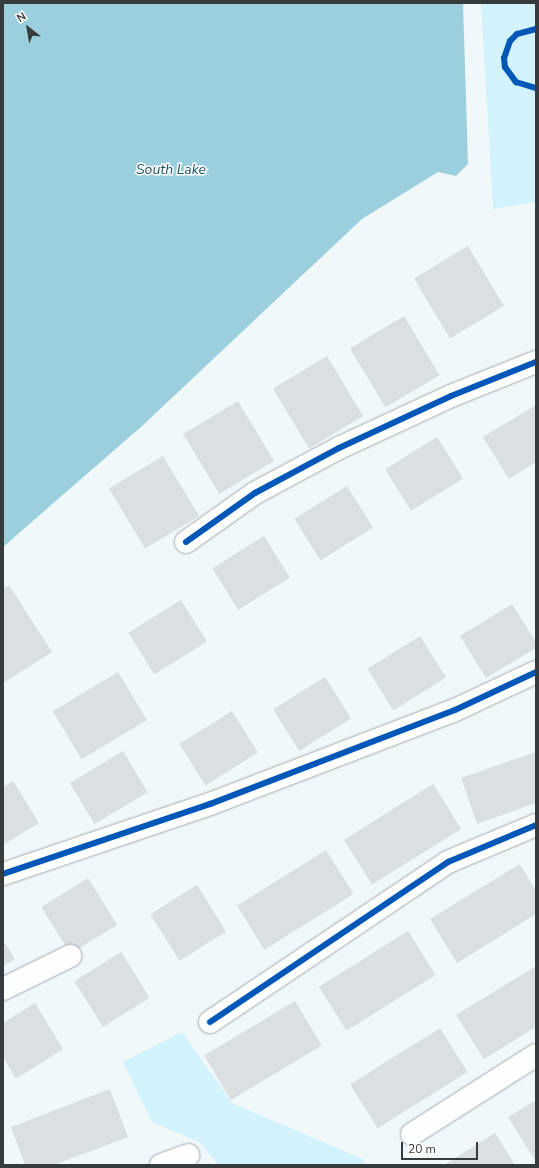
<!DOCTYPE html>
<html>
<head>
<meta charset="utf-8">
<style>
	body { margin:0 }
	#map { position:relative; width:539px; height:1168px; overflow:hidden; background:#f1f8fa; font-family:"Nunito Sans",sans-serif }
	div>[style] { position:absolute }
	.green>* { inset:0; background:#d2f2fc }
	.water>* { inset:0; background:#9ccfdd }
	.building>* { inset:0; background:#dadfe1; transform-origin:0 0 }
	.roads { filter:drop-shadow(0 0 1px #a6acad) drop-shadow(0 0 1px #a6acad) }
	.minor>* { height:22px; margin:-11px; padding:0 11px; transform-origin:11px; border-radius:11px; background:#fdfefe }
	.cycleway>* { height:6px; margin:-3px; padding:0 3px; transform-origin:3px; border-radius:3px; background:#0057b8 }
	span { translate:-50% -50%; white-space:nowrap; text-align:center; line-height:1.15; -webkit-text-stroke:3px #fff; paint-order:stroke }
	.water-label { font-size:14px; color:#1c5564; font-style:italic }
	.frame { position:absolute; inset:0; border:4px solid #363b3d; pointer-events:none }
	.north { position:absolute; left:8px; top:8px; width:40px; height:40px; -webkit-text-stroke:3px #fff; paint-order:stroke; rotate:329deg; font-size:11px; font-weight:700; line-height:16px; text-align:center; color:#363b3d }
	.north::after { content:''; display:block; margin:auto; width:14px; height:18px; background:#363b3d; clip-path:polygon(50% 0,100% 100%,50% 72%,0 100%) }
	.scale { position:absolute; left:401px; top:1142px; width:77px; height:18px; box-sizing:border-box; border:2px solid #363b3d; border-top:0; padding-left:5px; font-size:12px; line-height:14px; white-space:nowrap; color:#363b3d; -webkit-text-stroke:3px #fff; paint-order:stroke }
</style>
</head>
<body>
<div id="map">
	<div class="green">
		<i style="clip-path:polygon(481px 3px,536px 3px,536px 202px,493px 209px)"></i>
		<i style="clip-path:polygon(182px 1032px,232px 1103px,363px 1159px,367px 1165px,218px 1165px,201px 1143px,152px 1122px,123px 1062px)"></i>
	</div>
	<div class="water">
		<i style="clip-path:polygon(3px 3px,463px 3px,468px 164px,456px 176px,438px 172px,362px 219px,142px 426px,3px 547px)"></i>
	</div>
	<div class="building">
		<i style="left:468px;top:246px;width:70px;height:63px;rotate:59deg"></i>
		<i style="left:404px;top:316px;width:69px;height:63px;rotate:59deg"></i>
		<i style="left:327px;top:356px;width:70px;height:63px;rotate:59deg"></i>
		<i style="left:238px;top:401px;width:70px;height:64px;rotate:59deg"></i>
		<i style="clip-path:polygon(536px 405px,536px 462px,509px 479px,483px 437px)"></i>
		<i style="left:437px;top:437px;width:49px;height:61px;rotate:58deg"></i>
		<i style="left:163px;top:456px;width:70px;height:63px;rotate:59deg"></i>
		<i style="left:347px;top:486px;width:49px;height:62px;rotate:58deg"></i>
		<i style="left:264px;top:536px;width:49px;height:61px;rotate:58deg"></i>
		<i style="clip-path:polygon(9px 585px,52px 652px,3px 683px,3px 589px)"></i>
		<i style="left:181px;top:600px;width:49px;height:62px;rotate:58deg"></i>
		<i style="clip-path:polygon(512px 604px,536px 642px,536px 648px,486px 678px,460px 636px)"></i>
		<i style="left:420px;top:636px;width:49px;height:62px;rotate:58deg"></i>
		<i style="left:118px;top:672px;width:56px;height:76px;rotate:59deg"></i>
		<i style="left:325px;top:677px;width:49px;height:61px;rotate:58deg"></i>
		<i style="left:232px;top:711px;width:49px;height:62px;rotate:58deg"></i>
		<i style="left:123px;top:751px;width:48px;height:62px;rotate:59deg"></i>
		<i style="clip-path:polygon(536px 752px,536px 803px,477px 824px,461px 778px)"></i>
		<i style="clip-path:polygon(13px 781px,39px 823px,3px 845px,3px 787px)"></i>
		<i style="left:433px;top:784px;width:53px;height:105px;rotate:58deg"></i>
		<i style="left:326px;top:850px;width:52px;height:105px;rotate:58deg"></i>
		<i style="clip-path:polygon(520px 864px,536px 891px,536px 914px,457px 963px,430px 919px)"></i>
		<i style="left:88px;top:878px;width:55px;height:55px;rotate:58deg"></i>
		<i style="left:197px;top:885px;width:55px;height:55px;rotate:58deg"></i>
		<i style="left:408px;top:931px;width:52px;height:105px;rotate:58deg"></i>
		<i style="clip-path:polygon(3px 940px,15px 959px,3px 966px)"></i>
		<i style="left:121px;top:952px;width:54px;height:55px;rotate:58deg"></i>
		<i style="clip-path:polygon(536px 966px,536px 1027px,484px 1059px,456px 1015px)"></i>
		<i style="left:295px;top:1001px;width:52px;height:106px;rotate:59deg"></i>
		<i style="clip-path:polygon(35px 1003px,63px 1049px,16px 1079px,3px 1057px,3px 1023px)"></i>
		<i style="left:440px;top:1028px;width:52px;height:106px;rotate:58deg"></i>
		<i style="clip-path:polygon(110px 1089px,128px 1137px,54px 1165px,25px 1165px,11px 1127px)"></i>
		<i style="clip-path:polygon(536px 1100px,536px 1162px,508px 1117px)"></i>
		<i style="clip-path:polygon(495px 1133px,515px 1165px,444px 1165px)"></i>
	</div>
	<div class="roads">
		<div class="minor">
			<i style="left:186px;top:542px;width:85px;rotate:-35.4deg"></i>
			<i style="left:255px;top:493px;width:95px;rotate:-28.2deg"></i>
			<i style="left:339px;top:448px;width:123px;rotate:-24.9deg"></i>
			<i style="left:451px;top:396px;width:92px;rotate:-21.8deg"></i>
			<i style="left:3px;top:874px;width:219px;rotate:-18.7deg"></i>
			<i style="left:210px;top:804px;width:262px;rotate:-21deg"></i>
			<i style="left:455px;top:710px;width:89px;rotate:-25.1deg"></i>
			<i style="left:3px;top:989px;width:75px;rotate:-26.2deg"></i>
			<i style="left:210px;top:1022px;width:287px;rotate:-33.9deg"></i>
			<i style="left:448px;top:862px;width:95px;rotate:-22.8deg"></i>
			<i style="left:412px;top:1134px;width:147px;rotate:-32.5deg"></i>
			<i style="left:161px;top:1165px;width:29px;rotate:-20deg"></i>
		</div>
	</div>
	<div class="cycleway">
		<i style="left:536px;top:29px;width:20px;rotate:165deg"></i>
		<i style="left:517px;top:34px;width:10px;rotate:135deg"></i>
		<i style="left:510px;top:41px;width:18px;rotate:109deg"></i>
		<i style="left:504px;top:58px;width:9px;rotate:84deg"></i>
		<i style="left:505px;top:67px;width:19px;rotate:54deg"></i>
		<i style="left:516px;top:82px;width:21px;rotate:17deg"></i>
		<i style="left:186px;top:542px;width:85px;rotate:-35.4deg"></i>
		<i style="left:255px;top:493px;width:95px;rotate:-28.2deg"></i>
		<i style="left:339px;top:448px;width:123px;rotate:-24.9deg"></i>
		<i style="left:451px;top:396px;width:92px;rotate:-21.8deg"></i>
		<i style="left:3px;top:874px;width:219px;rotate:-18.7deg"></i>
		<i style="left:210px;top:804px;width:262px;rotate:-21deg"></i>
		<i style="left:455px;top:710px;width:89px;rotate:-25.1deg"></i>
		<i style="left:210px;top:1022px;width:287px;rotate:-33.9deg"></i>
		<i style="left:448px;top:862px;width:95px;rotate:-22.8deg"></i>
	</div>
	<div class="water-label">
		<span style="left:171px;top:170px">South Lake</span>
	</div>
	<div class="frame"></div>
	<div class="north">N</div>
	<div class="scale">20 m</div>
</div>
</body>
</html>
